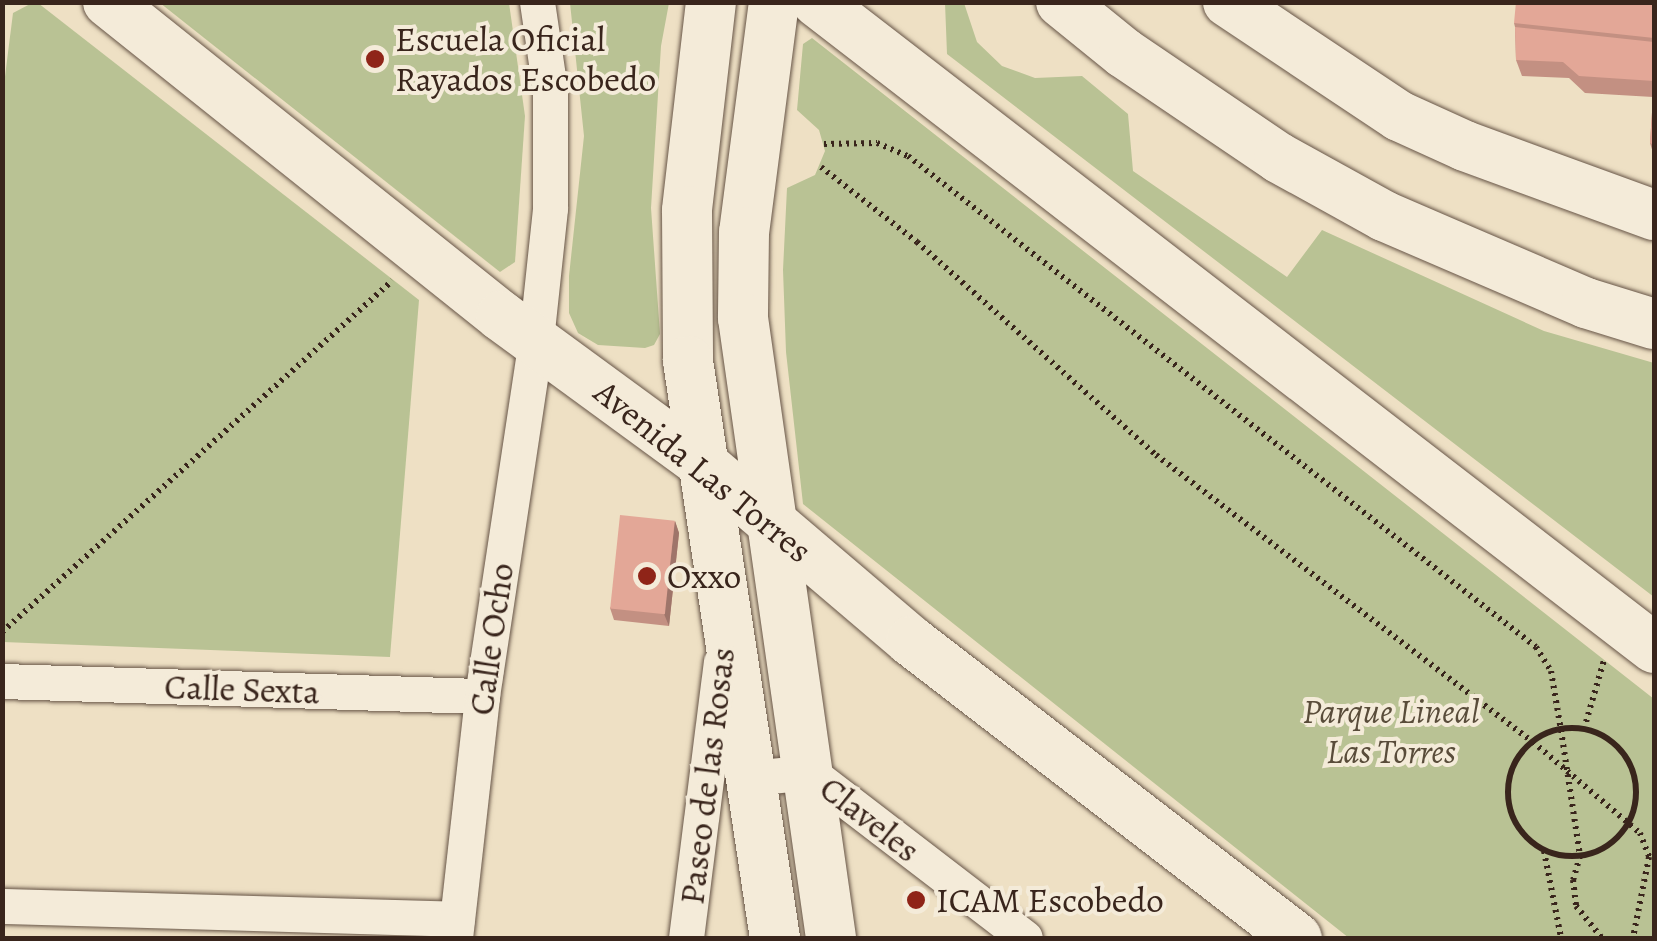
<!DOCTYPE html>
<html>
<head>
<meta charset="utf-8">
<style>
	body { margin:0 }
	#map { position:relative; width:1657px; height:941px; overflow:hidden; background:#eee0c4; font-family:Alegreya,serif }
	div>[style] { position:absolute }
	.green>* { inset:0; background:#b9c294 }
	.path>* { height:6px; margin-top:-3px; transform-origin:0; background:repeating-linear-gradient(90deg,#39251c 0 2.5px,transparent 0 7.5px) }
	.path>.ring { margin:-3px; padding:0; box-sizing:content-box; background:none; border:6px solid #39251c; border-radius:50% }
	.roads { filter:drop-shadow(0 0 2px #665446) drop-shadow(0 0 2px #665446) }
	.street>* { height:35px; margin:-17.5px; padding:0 17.5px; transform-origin:17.5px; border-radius:17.5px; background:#f4ebd9 }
	.secondary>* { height:50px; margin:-25px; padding:0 25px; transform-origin:25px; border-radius:25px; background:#f4ebd9 }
	.wall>* { inset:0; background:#c39082 }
	.shaded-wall>* { inset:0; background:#9f756a }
	.building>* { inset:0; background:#e3a797; transform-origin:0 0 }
	.dots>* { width:28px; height:28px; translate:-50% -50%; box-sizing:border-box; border:5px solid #f4ebd9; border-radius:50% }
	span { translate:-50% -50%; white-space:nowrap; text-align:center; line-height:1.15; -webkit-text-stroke:8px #f4ebd9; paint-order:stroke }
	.poi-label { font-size:35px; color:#39251c }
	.left { translate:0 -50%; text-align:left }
	.street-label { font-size:35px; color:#39251c }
	.park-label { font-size:35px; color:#594c3a; font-style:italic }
	.frame { position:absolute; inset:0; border:5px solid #39251c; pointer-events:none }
</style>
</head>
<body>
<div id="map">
	<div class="green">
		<i style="clip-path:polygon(32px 3px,38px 3px,419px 300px,390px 657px,3px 642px,2px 100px,13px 13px)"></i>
		<i style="clip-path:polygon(160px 3px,509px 3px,525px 116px,515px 262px,500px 272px)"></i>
		<i style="clip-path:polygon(570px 3px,669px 3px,661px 46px,651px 208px,660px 334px,654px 345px,645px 348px,598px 345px,578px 333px,569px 313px,569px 276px,584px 136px)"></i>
		<i style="clip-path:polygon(945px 3px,964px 3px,977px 42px,1002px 66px,1035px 78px,1082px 76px,1128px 114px,1133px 171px,1287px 277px,1322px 230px,1544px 331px,1654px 363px,1654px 597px,947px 54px)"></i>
		<i style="clip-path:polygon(812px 38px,1654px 699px,1654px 938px,1349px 938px,803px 504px,786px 352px,783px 270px,787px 188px,815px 175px,825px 151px,819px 130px,797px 110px,803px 44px)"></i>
	</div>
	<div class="path">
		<i style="left:824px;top:144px;width:53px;rotate:-1.1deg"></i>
		<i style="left:877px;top:143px;width:34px;rotate:23deg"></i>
		<i style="left:908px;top:156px;width:797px;rotate:38.02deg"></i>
		<i style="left:1536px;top:647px;width:28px;rotate:58deg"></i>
		<i style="left:1551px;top:671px;width:60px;rotate:80.4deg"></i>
		<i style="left:1561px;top:730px;width:127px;rotate:81.4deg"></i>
		<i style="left:1580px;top:856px;width:25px;rotate:106deg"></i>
		<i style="left:1573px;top:880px;width:26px;rotate:83deg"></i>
		<i style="left:1576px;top:906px;width:41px;rotate:50.9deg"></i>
		<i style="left:821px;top:167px;width:122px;rotate:38deg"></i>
		<i style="left:917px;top:242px;width:320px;rotate:41.7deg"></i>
		<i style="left:1156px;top:455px;width:474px;rotate:37.3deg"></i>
		<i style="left:1533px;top:742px;width:140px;rotate:40.4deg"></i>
		<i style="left:1640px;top:833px;width:26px;rotate:69deg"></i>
		<i style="left:1649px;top:857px;width:83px;rotate:101.2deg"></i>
		<i style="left:2px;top:632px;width:525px;rotate:-41.99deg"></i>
		<i class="ring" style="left:1508px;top:728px;width:122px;height:122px"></i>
		<i style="left:1584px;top:729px;width:72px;rotate:-73.8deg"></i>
		<i style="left:1544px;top:851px;width:89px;rotate:78.9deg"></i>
	</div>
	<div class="roads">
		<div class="street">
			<i style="left:2px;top:681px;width:480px;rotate:1.8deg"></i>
			<i style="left:751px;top:778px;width:58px;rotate:-5.9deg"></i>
			<i style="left:809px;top:772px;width:272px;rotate:37.5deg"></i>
			<i style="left:2px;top:906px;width:455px;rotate:1.6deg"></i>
			<i style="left:455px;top:938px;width:244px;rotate:-83.6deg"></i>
			<i style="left:482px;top:696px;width:360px;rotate:-81.4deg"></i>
			<i style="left:536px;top:340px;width:133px;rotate:-83.9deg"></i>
			<i style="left:550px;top:208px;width:118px;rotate:-90deg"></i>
			<i style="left:550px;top:90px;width:89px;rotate:-98.4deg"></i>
			<i style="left:686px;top:938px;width:278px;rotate:-82.8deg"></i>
		</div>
		<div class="secondary">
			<i style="left:108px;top:2px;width:503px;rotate:38.62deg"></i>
			<i style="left:501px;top:316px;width:249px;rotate:36.2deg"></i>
			<i style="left:702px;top:463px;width:275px;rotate:40.4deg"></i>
			<i style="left:911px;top:641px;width:487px;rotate:37.6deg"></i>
			<i style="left:711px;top:2px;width:210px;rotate:96.6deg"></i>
			<i style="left:687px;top:211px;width:150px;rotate:89.6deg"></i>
			<i style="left:688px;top:361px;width:584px;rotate:81.43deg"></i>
			<i style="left:774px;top:2px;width:232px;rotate:97.4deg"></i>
			<i style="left:744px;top:232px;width:86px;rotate:90.7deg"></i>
			<i style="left:743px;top:318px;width:626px;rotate:81.92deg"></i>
			<i style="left:817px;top:2px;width:1057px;rotate:37.66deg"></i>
			<i style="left:1061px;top:2px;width:81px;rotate:39deg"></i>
			<i style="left:1124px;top:53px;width:187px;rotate:34.1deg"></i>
			<i style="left:1279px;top:158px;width:120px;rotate:28.9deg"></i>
			<i style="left:1384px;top:216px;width:220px;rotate:23.3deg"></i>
			<i style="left:1586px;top:303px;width:71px;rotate:17.2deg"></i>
			<i style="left:1228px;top:2px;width:206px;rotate:33.7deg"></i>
			<i style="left:1399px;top:116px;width:72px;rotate:24.4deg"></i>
			<i style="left:1465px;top:146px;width:201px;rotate:20.1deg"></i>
		</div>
	</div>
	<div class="wall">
		<i style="clip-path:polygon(1654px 2px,1654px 156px,1650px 143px,1653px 97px,1585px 93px,1569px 78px,1522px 76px,1516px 60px,1515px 27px,1514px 23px)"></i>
		<i style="clip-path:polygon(675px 521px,679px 533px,669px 626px,614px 620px,610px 608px)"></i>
	</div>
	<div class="shaded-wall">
		<i style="clip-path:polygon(675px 521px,679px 533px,669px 626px,664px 614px)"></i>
	</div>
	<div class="building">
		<i style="clip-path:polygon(1516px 2px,1654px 2px,1654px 38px,1514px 23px)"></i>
		<i style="clip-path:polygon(1515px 27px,1654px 42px,1654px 145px,1650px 143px,1654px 81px,1579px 76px,1563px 62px,1516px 60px)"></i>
		<i style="left:620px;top:515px;width:55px;height:94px;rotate:6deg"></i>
	</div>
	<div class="dots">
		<i style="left:375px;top:59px;background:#8f2418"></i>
		<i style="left:647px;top:576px;background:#8f2418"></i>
		<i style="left:916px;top:900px;background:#8f2418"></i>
	</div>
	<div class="poi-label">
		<span class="left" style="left:395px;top:59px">Escuela Oficial<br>Rayados Escobedo</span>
		<span class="left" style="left:667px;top:576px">Oxxo</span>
		<span class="left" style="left:936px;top:900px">ICAM Escobedo</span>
	</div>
	<div class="street-label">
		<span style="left:703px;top:471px;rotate:39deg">Avenida Las Torres</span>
		<span style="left:491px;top:639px;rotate:-82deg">Calle Ocho</span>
		<span style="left:242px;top:689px;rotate:2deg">Calle Sexta</span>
		<span style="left:707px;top:776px;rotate:-83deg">Paseo de las Rosas</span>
		<span style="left:870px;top:819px;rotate:38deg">Claveles</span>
	</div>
	<div class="park-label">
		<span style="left:1391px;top:731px">Parque Lineal<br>Las Torres</span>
	</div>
	<div class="frame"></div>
</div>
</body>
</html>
